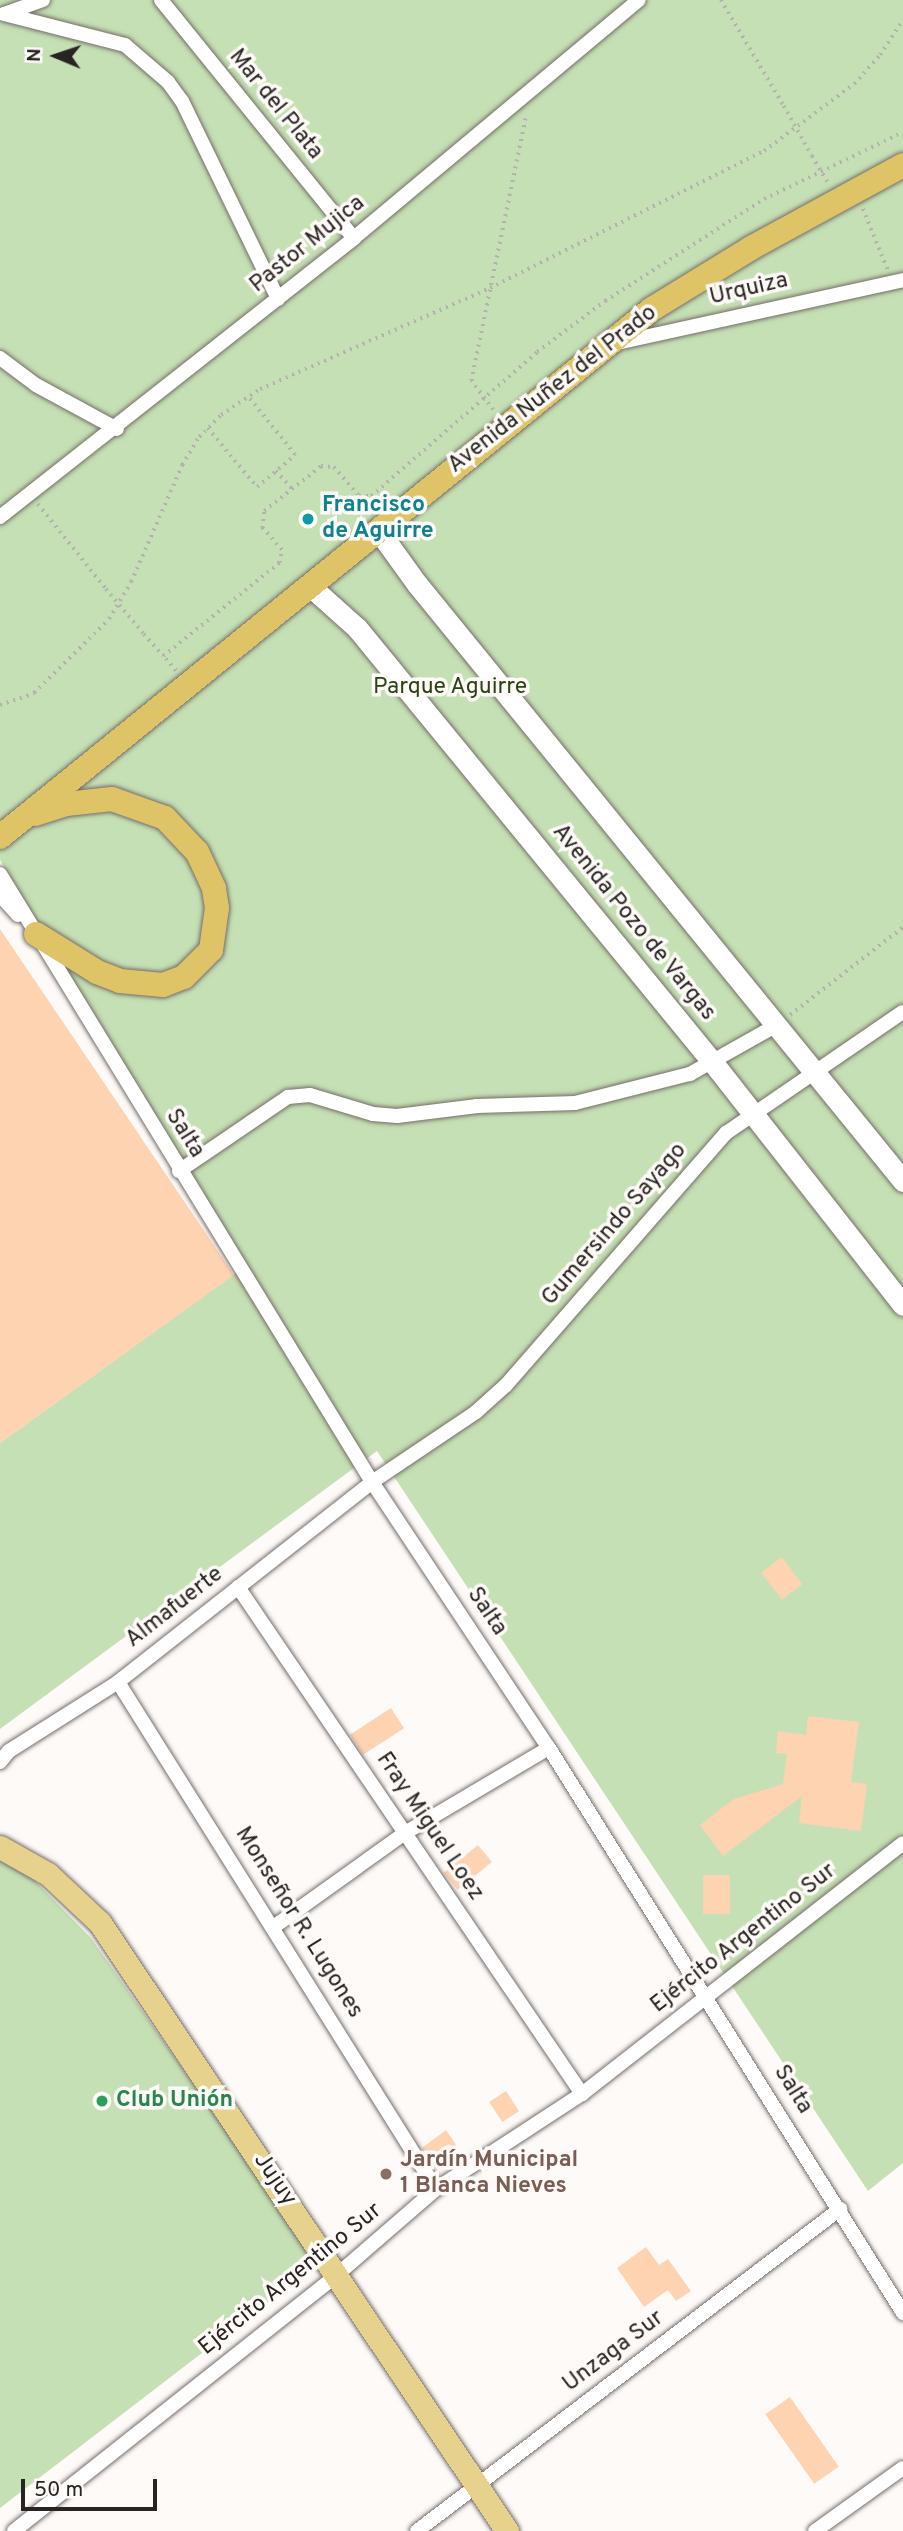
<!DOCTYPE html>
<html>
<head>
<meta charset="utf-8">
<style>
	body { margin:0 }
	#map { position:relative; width:903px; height:2531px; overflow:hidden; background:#fefaf8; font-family:Overpass,sans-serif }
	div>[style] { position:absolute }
	.green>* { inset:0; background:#c5e0b4 }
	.building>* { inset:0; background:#fdd3b2; transform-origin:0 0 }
	.path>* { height:3.5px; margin-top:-1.75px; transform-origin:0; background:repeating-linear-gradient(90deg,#b4b1ae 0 2px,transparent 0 7px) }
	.roads { filter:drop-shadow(0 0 2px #766e69) drop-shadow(0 0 2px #766e69) }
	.minor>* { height:14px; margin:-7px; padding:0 7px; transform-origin:7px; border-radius:7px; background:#fff }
	.secondary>* { height:21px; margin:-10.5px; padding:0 10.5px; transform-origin:10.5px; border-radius:10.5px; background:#fff }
	.primary>* { height:23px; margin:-11.5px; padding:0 11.5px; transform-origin:11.5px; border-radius:11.5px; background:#e6d28d }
	.trunk>* { height:24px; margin:-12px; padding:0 12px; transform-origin:12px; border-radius:12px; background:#dec367 }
	.path-bridge>* { height:3.5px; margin-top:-1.75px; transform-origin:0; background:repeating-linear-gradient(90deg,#b4b1ae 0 2px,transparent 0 7px) }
	.dots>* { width:19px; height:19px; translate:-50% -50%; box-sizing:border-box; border:4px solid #fefaf8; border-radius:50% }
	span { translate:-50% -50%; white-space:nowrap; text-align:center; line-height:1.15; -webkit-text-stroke:7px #fefaf8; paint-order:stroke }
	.street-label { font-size:23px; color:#272421 }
	.culture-label { font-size:23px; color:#0d838f; font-weight:700 }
	.left { translate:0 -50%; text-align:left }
	.park-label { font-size:23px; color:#294412 }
	.leisure-label { font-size:23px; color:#27864d; font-weight:700 }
	.education-label { font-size:23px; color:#785e54; font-weight:700 }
	.north { position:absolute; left:21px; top:21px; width:70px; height:70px; -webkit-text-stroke:5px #fefaf8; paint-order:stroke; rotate:272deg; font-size:19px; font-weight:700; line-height:28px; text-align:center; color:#272421 }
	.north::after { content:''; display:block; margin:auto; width:24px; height:32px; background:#272421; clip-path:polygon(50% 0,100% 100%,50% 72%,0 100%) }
	.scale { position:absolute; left:21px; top:2479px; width:136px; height:32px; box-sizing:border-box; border:4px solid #272421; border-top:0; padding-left:9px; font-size:21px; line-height:24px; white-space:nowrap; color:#272421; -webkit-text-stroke:5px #fefaf8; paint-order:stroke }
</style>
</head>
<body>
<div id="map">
	<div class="green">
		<i style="clip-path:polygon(0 0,903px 0,903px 2163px,868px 2191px,377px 1451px,0 1729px,0 1443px,244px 1267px,0 860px)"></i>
		<i style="clip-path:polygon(0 1861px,26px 1872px,91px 1938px,319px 2263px,0 2508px)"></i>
	</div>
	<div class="building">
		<i style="clip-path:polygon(0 929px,234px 1275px,0 1443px)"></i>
		<i style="left:782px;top:1557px;width:34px;height:26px;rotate:53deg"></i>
		<i style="left:391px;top:1708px;width:24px;height:49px;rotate:57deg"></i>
		<i style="clip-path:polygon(808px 1716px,859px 1722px,851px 1782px,867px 1784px,861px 1831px,799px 1823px,802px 1796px,723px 1856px,700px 1825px,734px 1799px,783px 1784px,787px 1754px,776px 1753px,778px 1731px,806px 1735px)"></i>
		<i style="left:478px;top:1845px;width:22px;height:44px;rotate:51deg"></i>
		<i style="left:703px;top:1875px;width:27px;height:39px"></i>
		<i style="left:506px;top:2091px;width:24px;height:20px;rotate:57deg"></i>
		<i style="clip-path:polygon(446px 2130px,462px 2154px,446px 2166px,435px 2165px,422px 2148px)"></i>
		<i style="clip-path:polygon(646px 2247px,659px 2265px,668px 2259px,691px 2291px,676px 2301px,668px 2290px,644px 2307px,617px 2268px)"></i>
		<i style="left:790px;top:2397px;width:85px;height:30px;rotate:55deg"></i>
	</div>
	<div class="path">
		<i style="left:721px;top:0;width:123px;rotate:59.3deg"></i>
		<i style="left:812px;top:156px;width:31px;rotate:59deg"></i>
		<i style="left:863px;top:209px;width:66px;rotate:67.7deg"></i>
		<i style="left:493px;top:410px;width:36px;rotate:-127deg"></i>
		<i style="left:471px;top:381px;width:271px;rotate:-78.3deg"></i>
		<i style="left:208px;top:428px;width:77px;rotate:50.3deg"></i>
		<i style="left:257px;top:487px;width:50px;rotate:-40.1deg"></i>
		<i style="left:295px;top:455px;width:75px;rotate:-129deg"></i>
		<i style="left:276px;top:471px;width:24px;rotate:48deg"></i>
		<i style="left:38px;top:504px;width:109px;rotate:51.3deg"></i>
		<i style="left:144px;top:634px;width:29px;rotate:49deg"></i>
		<i style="left:176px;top:671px;width:20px;rotate:-131deg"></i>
		<i style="left:163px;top:656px;width:149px;rotate:-38.7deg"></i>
		<i style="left:279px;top:563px;width:13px;rotate:-77deg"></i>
		<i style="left:282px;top:550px;width:30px;rotate:-132deg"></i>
		<i style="left:262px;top:528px;width:17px;rotate:-83deg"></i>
		<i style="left:264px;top:511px;width:73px;rotate:-38.3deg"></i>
		<i style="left:321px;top:466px;width:13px;rotate:4deg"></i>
		<i style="left:334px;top:467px;width:38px;rotate:49deg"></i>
		<i style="left:359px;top:496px;width:12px"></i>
		<i style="left:371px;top:496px;width:220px;rotate:-40.9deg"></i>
		<i style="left:537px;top:352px;width:85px;rotate:-36.9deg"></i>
		<i style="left:605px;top:301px;width:189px;rotate:-32.7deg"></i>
		<i style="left:764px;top:199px;width:154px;rotate:-25.7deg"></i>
		<i style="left:0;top:705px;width:36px;rotate:-19deg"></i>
		<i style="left:34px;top:693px;width:105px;rotate:-44.6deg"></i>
		<i style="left:109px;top:619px;width:43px;rotate:-59.3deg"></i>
		<i style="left:131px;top:582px;width:128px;rotate:-66.4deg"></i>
		<i style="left:182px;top:465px;width:33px;rotate:-59deg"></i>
		<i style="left:199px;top:437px;width:31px;rotate:-45deg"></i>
		<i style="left:221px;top:415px;width:47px;rotate:-33.7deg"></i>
		<i style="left:260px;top:389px;width:251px;rotate:-23.7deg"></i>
		<i style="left:490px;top:288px;width:306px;rotate:-26.6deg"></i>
		<i style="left:764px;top:151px;width:112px;rotate:-36.7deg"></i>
		<i style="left:854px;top:84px;width:39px;rotate:-48deg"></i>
		<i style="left:880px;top:55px;width:42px;rotate:-56.7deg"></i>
		<i style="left:790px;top:1015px;width:143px;rotate:-37.9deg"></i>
	</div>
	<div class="roads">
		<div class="minor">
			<i style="left:43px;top:0;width:41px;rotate:160.3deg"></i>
			<i style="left:4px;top:14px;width:125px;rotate:14.4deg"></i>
			<i style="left:125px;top:45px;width:57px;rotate:40.7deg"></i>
			<i style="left:168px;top:82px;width:24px;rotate:54deg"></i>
			<i style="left:182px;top:101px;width:220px;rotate:64.1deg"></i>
			<i style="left:161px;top:0;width:306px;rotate:51deg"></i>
			<i style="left:617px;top:343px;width:293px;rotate:-12.4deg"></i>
			<i style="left:0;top:358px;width:45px;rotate:36.9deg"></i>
			<i style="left:36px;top:385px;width:92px;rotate:28.5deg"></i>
			<i style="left:0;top:517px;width:451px;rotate:-38.2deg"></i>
			<i style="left:354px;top:238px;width:371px;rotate:-39.9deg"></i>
			<i style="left:0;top:874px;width:713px;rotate:58.54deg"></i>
			<i style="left:372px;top:1482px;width:320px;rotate:56.4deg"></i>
			<i style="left:549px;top:1748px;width:667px;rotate:57.93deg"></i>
			<i style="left:0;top:895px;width:27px;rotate:48deg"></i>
			<i style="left:179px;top:1171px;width:132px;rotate:-34.2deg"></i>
			<i style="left:288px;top:1097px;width:22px;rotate:-5deg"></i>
			<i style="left:310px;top:1095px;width:66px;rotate:16.8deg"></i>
			<i style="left:373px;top:1114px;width:24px;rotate:5deg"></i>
			<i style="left:397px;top:1116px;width:81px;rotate:-7.1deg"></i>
			<i style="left:477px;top:1106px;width:98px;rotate:-1.8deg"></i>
			<i style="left:575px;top:1103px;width:119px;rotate:-14.2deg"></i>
			<i style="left:690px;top:1074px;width:100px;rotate:-29.4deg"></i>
			<i style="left:238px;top:1587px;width:613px;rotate:55.84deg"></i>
			<i style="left:118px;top:1682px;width:598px;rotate:57.9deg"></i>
			<i style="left:0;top:1762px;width:14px;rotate:-51deg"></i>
			<i style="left:9px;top:1751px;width:129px;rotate:-32.3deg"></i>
			<i style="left:118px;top:1682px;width:323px;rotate:-38.2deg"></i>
			<i style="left:372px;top:1482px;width:125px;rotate:-33.9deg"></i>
			<i style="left:476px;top:1412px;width:40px;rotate:-42deg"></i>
			<i style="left:506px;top:1385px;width:335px;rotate:-48.9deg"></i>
			<i style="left:726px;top:1133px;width:214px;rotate:-34.4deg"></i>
			<i style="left:275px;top:1926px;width:160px;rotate:-35.6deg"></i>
			<i style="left:405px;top:1833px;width:167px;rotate:-30.6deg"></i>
			<i style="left:14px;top:2531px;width:414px;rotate:-38.4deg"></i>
			<i style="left:338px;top:2274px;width:130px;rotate:-40.9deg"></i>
			<i style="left:436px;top:2189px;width:174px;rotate:-33.1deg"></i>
			<i style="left:582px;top:2094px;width:407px;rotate:-38deg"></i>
			<i style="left:417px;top:2531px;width:532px;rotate:-37.28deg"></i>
			<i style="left:815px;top:2531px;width:108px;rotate:-35.6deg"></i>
		</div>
		<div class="secondary">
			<i style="left:378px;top:530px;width:67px;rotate:54.2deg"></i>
			<i style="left:417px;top:584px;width:770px;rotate:50.85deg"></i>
			<i style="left:310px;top:586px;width:63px;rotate:41.8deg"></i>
			<i style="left:357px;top:628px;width:564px;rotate:50.69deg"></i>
			<i style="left:714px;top:1064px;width:306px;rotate:51.9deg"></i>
		</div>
		<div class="primary">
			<i style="left:0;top:1847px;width:55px;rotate:29.4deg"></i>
			<i style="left:48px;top:1874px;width:71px;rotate:43.3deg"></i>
			<i style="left:100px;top:1923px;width:732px;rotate:56.2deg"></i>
		</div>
		<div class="trunk">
			<i style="left:0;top:837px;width:839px;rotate:-39deg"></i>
			<i style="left:652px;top:309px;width:116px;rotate:-31.6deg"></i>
			<i style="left:751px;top:248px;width:173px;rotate:-28.6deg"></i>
			<i style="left:36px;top:934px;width:72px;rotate:31.9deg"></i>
			<i style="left:97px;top:972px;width:25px;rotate:21deg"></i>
			<i style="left:120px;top:981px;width:43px;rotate:5.3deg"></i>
			<i style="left:163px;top:985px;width:22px;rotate:-21deg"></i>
			<i style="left:184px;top:977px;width:38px;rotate:-45deg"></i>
			<i style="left:211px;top:950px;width:42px;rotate:-81.9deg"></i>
			<i style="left:217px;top:908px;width:20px;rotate:-99deg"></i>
			<i style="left:214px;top:888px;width:40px;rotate:-115deg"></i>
			<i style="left:197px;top:852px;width:47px;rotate:-133.3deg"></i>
			<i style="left:165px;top:818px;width:56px;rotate:-160.3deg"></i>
			<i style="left:112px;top:799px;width:46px;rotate:173.8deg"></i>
			<i style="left:66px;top:804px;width:32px;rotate:162deg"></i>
		</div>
	</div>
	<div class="path-bridge">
		<i style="left:784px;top:106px;width:57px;rotate:60.8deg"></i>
		<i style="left:106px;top:589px;width:59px;rotate:49.8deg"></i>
	</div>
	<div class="dots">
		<i style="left:308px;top:519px;background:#0f9aa8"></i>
		<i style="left:102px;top:2101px;background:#2e9e5b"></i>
		<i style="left:386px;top:2174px;background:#8d6e63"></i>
	</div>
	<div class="street-label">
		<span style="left:275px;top:105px;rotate:51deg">Mar del Plata</span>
		<span style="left:308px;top:245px;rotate:-39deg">Pastor Mujica</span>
		<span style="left:749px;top:290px;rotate:-13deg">Urquiza</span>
		<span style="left:553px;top:390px;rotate:-38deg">Avenida Nuñez del Prado</span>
		<span style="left:633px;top:923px;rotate:51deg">Avenida Pozo de Vargas</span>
		<span style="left:184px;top:1134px;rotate:58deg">Salta</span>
		<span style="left:615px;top:1225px;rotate:-49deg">Gumersindo Sayago</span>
		<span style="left:175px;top:1608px;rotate:-38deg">Almafuerte</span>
		<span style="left:486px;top:1612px;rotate:56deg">Salta</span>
		<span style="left:429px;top:1827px;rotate:56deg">Fray Miguel Loez</span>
		<span style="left:298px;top:1923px;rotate:58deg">Monseñor R. Lugones</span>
		<span style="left:744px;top:1939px;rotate:-38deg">Ejército Argentino Sur</span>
		<span style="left:792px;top:2090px;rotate:58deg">Salta</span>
		<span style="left:274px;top:2180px;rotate:56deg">Jujuy</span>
		<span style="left:291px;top:2280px;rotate:-39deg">Ejército Argentino Sur</span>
		<span style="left:614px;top:2352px;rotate:-37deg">Unzaga Sur</span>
	</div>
	<div class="culture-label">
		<span class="left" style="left:322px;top:519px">Francisco<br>de Aguirre</span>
	</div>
	<div class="park-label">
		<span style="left:450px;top:688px">Parque Aguirre</span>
	</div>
	<div class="leisure-label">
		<span class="left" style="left:116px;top:2101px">Club Unión</span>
	</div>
	<div class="education-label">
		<span class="left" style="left:400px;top:2174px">Jardín Municipal<br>1 Blanca Nieves</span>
	</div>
	<div class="north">N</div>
	<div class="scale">50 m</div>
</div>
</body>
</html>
